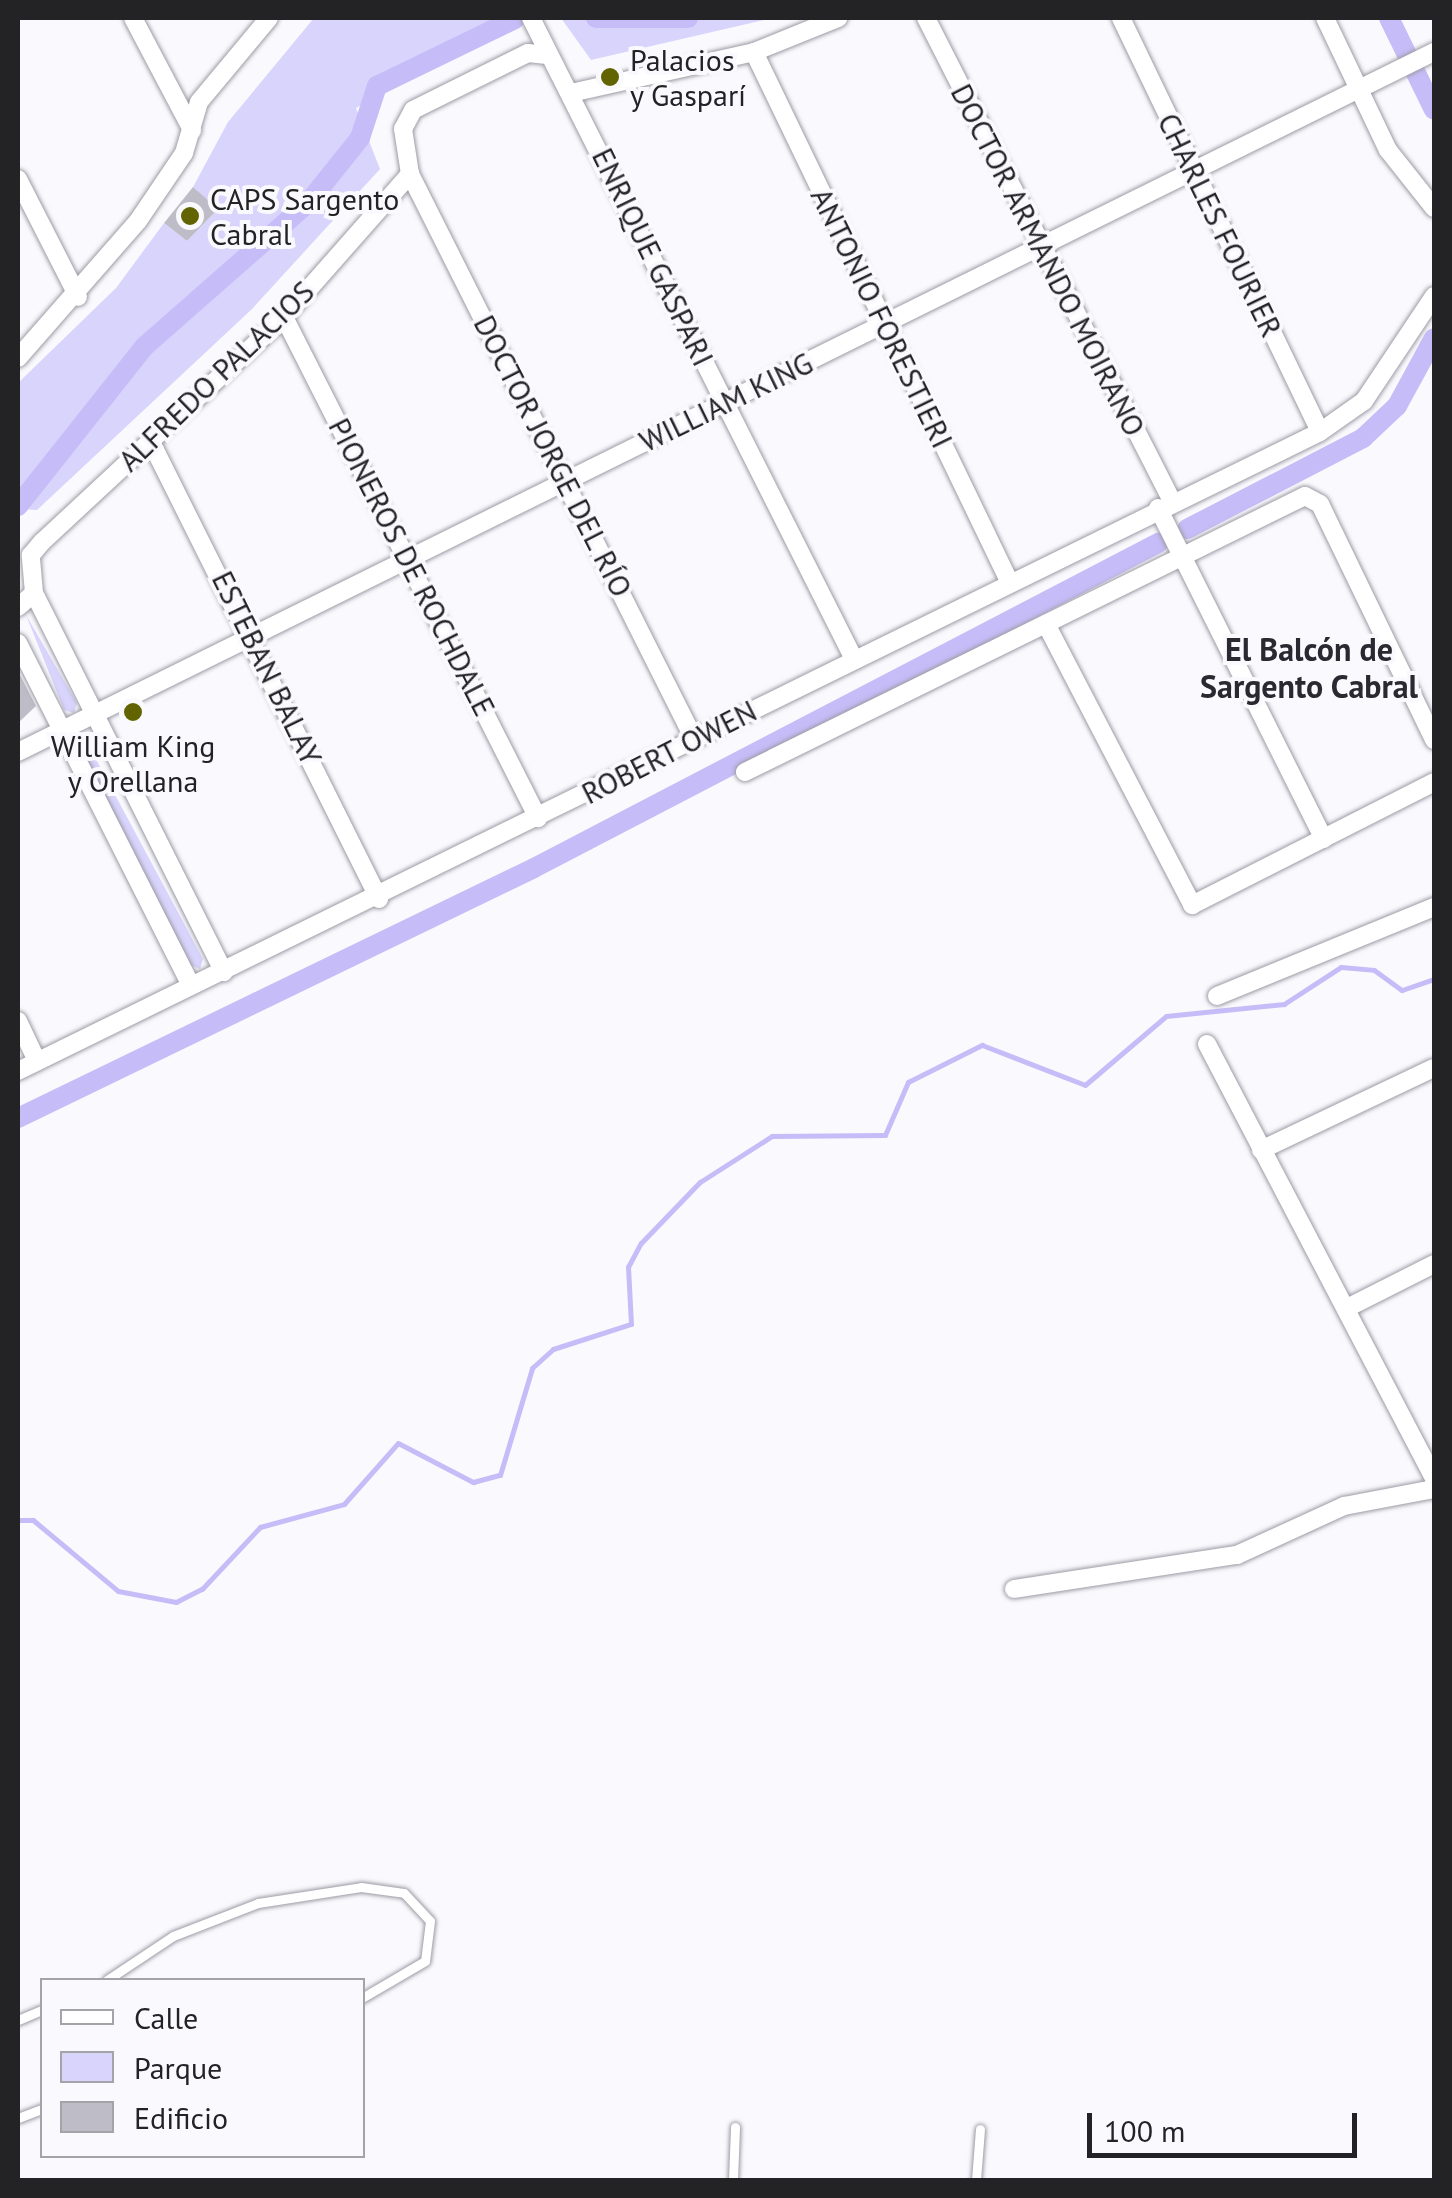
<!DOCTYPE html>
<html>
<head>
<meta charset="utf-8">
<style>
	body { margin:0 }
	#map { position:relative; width:1452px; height:2198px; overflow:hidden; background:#fafafe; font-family:"PT Sans",sans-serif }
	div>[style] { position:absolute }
	.green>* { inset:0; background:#d9d4fc }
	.stream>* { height:5px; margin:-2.5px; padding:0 2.5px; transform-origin:2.5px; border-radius:2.5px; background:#c6bdf8 }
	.canal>* { height:20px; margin:-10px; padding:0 10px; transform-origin:10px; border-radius:10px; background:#c6bdf8 }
	.building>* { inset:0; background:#bebdc7 }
	.roads { filter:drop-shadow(0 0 2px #9c9ba5) drop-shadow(0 0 2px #9c9ba5) }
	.lane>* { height:9px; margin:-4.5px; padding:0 4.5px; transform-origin:4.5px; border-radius:4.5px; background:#fff }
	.street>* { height:18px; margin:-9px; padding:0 9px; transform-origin:9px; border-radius:9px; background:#fff }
	.dots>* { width:28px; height:28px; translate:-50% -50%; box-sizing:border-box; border:5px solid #fafafe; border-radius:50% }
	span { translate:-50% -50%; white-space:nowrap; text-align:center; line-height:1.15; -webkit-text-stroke:8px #fafafe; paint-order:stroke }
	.poi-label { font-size:30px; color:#232326 }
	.left { translate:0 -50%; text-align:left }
	.street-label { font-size:30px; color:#232326 }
	.neighbourhood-label { font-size:32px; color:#2a2931; font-weight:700 }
	.frame { position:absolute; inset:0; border:20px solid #232326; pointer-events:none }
	.legend { position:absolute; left:40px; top:1978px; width:325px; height:180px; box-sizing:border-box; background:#fafafe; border:2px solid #a4a4a8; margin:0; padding:12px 18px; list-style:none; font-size:30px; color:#232326 }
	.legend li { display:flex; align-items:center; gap:20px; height:50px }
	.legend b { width:50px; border:2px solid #a4a4a8 }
	.scale { position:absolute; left:1087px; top:2113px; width:270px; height:45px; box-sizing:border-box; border:5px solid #232326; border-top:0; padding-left:12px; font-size:30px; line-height:35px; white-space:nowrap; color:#232326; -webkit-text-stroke:8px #fafafe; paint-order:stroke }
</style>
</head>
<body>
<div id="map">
	<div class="green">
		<i style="clip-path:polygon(314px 18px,509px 18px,506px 31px,356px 108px,380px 169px,252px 309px,37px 510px,19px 509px,18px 383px,116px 288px,164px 223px,187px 241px,217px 210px,193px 187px,228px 122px)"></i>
		<i style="clip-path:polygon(561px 18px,773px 18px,591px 60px)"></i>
		<i style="clip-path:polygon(26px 615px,77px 703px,74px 713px,64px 710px)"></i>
		<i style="clip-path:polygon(90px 748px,203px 959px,200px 969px,190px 965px,86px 758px)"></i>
	</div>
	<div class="stream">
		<i style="left:18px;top:1520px;width:15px"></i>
		<i style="left:33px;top:1520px;width:111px;rotate:39.9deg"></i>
		<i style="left:118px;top:1591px;width:59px;rotate:10.7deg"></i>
		<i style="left:176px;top:1602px;width:29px;rotate:-27deg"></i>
		<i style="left:202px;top:1589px;width:85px;rotate:-46.9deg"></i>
		<i style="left:260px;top:1527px;width:87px;rotate:-15.3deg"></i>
		<i style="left:344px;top:1504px;width:81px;rotate:-48.5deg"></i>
		<i style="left:398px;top:1443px;width:85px;rotate:27.5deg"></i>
		<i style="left:473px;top:1482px;width:28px;rotate:-15deg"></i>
		<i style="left:500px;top:1475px;width:112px;rotate:-73.3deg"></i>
		<i style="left:532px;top:1368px;width:28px;rotate:-42deg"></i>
		<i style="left:553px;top:1349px;width:82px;rotate:-17.8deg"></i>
		<i style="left:631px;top:1324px;width:57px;rotate:-93deg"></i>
		<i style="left:628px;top:1267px;width:27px;rotate:-62deg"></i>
		<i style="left:641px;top:1243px;width:85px;rotate:-46deg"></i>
		<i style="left:700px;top:1182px;width:85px;rotate:-32.6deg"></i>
		<i style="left:772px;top:1136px;width:113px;rotate:-0.5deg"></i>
		<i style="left:885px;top:1135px;width:58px;rotate:-66.5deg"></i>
		<i style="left:908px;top:1082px;width:83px;rotate:-26.6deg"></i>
		<i style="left:982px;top:1045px;width:110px;rotate:21.2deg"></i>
		<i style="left:1085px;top:1085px;width:106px;rotate:-40.4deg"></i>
		<i style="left:1166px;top:1016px;width:119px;rotate:-5.8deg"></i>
		<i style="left:1284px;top:1004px;width:68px;rotate:-33deg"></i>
		<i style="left:1341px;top:967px;width:33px;rotate:5deg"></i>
		<i style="left:1374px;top:970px;width:34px;rotate:36deg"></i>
		<i style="left:1402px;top:990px;width:34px;rotate:-19deg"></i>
	</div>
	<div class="canal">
		<i style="left:596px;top:18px;width:92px"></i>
		<i style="left:1389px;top:18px;width:102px;rotate:63.9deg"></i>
		<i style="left:18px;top:506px;width:204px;rotate:-51.6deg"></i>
		<i style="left:145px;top:346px;width:217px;rotate:-41.3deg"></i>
		<i style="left:308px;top:203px;width:83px;rotate:-51.3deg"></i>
		<i style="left:360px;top:138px;width:55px;rotate:-71.9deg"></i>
		<i style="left:377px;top:86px;width:153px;rotate:-25.9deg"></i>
		<i style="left:1187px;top:529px;width:198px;rotate:-27.3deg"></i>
		<i style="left:1363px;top:438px;width:47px;rotate:-43.3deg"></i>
		<i style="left:1397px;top:406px;width:77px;rotate:-61.4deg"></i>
		<i style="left:18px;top:1118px;width:573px;rotate:-25.85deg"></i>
		<i style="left:534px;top:868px;width:704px;rotate:-27.51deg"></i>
	</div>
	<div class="building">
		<i style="clip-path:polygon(193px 187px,218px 209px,187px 241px,164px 223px)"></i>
		<i style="clip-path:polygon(18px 671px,36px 706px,18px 723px)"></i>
	</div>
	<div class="roads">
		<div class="lane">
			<i style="left:107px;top:1980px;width:79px;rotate:-33.7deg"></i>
			<i style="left:173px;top:1936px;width:91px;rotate:-21.2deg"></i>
			<i style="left:258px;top:1903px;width:104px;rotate:-8.8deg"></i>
			<i style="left:361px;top:1887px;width:43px;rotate:7.9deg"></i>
			<i style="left:404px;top:1893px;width:38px;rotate:47deg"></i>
			<i style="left:430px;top:1921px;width:40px;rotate:97.1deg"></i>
			<i style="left:425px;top:1961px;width:73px;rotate:149.6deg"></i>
			<i style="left:18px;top:2020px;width:26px;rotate:-23deg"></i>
			<i style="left:18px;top:2118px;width:26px;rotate:-21deg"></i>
			<i style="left:733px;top:2180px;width:53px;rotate:-87.8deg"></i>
			<i style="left:976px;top:2180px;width:51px;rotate:-85.5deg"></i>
		</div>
		<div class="street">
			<i style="left:133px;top:18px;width:127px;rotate:62.2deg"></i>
			<i style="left:531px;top:18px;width:718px;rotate:63.26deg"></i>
			<i style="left:926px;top:18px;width:542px;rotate:63.01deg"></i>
			<i style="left:1121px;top:18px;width:459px;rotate:64.3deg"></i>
			<i style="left:1325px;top:18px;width:146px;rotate:64.5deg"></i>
			<i style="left:1388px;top:150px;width:74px;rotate:51.6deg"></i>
			<i style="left:754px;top:52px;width:589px;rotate:64.26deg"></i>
			<i style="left:571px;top:93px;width:188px;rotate:-12.6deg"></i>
			<i style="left:754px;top:52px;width:91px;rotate:-22deg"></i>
			<i style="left:410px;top:174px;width:632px;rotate:63.31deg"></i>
			<i style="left:18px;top:179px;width:132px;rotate:63deg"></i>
			<i style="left:284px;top:317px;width:562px;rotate:63.12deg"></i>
			<i style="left:18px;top:358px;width:182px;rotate:-48.8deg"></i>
			<i style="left:138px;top:221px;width:82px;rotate:-55.9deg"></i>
			<i style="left:184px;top:153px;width:53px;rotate:-73.6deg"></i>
			<i style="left:199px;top:102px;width:109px;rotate:-50.2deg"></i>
			<i style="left:150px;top:440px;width:513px;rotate:63.48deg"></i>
			<i style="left:1158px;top:508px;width:370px;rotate:63.4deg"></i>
			<i style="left:34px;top:593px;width:424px;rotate:63.4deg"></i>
			<i style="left:18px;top:607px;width:21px;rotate:-41deg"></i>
			<i style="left:34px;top:593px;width:38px;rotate:-95deg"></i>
			<i style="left:31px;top:555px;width:17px;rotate:-50deg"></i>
			<i style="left:42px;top:542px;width:330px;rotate:-42.9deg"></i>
			<i style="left:284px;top:317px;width:191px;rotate:-48.6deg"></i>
			<i style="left:410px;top:174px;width:46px;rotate:-98.8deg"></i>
			<i style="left:403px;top:129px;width:21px;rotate:-62deg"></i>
			<i style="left:413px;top:110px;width:128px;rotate:-26.4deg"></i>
			<i style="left:528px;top:53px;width:19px;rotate:6deg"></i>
			<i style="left:1046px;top:624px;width:317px;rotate:62.5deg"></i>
			<i style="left:1192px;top:905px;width:271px;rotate:-26.9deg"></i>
			<i style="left:18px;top:643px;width:383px;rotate:63.2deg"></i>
			<i style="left:18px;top:752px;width:1580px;rotate:-26.31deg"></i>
			<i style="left:745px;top:772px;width:624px;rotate:-26.24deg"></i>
			<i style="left:1305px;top:496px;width:17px;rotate:28deg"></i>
			<i style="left:1320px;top:504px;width:262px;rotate:64.2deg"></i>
			<i style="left:1217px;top:996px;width:235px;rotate:-22.3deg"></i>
			<i style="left:18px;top:1021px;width:44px;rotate:64.6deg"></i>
			<i style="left:1207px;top:1044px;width:491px;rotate:62.4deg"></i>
			<i style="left:18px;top:1071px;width:1450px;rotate:-26.14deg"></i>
			<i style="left:1320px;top:432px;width:54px;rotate:-35.2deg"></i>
			<i style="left:1364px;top:401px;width:126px;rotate:-56.3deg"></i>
			<i style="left:1261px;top:1150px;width:191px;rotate:-25.4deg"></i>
			<i style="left:1347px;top:1308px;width:97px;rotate:-26.8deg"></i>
			<i style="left:1014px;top:1589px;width:226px;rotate:-8.7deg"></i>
			<i style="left:1237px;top:1555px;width:118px;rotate:-24.6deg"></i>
			<i style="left:1344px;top:1506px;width:92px;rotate:-10.7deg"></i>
		</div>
	</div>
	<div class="dots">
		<i style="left:610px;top:77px;background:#616400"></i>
		<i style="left:190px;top:216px;background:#616400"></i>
		<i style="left:133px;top:712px;background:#616400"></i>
	</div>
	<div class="poi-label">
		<span class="left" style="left:630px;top:77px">Palacios<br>y Gasparí</span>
		<span class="left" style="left:210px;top:216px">CAPS Sargento<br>Cabral</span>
		<span style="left:133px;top:763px">William King<br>y Orellana</span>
	</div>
	<div class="street-label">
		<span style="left:1220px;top:225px;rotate:64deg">CHARLES FOURIER</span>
		<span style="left:653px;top:257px;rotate:64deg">ENRIQUE GASPARI</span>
		<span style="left:1048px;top:260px;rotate:63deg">DOCTOR ARMANDO MOIRANO</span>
		<span style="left:882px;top:318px;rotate:64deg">ANTONIO FORESTIERI</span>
		<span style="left:216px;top:376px;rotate:-44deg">ALFREDO PALACIOS</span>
		<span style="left:726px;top:402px;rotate:-26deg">WILLIAM KING</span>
		<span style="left:553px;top:456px;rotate:63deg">DOCTOR JORGE DEL RÍO</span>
		<span style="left:412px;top:567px;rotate:63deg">PIONEROS DE ROCHDALE</span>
		<span style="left:267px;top:668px;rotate:64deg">ESTEBAN BALAY</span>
		<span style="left:669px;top:752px;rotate:-27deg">ROBERT OWEN</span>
	</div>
	<div class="neighbourhood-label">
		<span style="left:1309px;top:668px">El Balcón de<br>Sargento Cabral</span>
	</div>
	<div class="frame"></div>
	<ul class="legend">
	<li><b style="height:12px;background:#fff"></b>Calle</li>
	<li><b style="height:28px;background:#d9d4fc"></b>Parque</li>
	<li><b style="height:28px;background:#bebdc7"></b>Edificio</li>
	</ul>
	<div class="scale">100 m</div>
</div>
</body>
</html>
